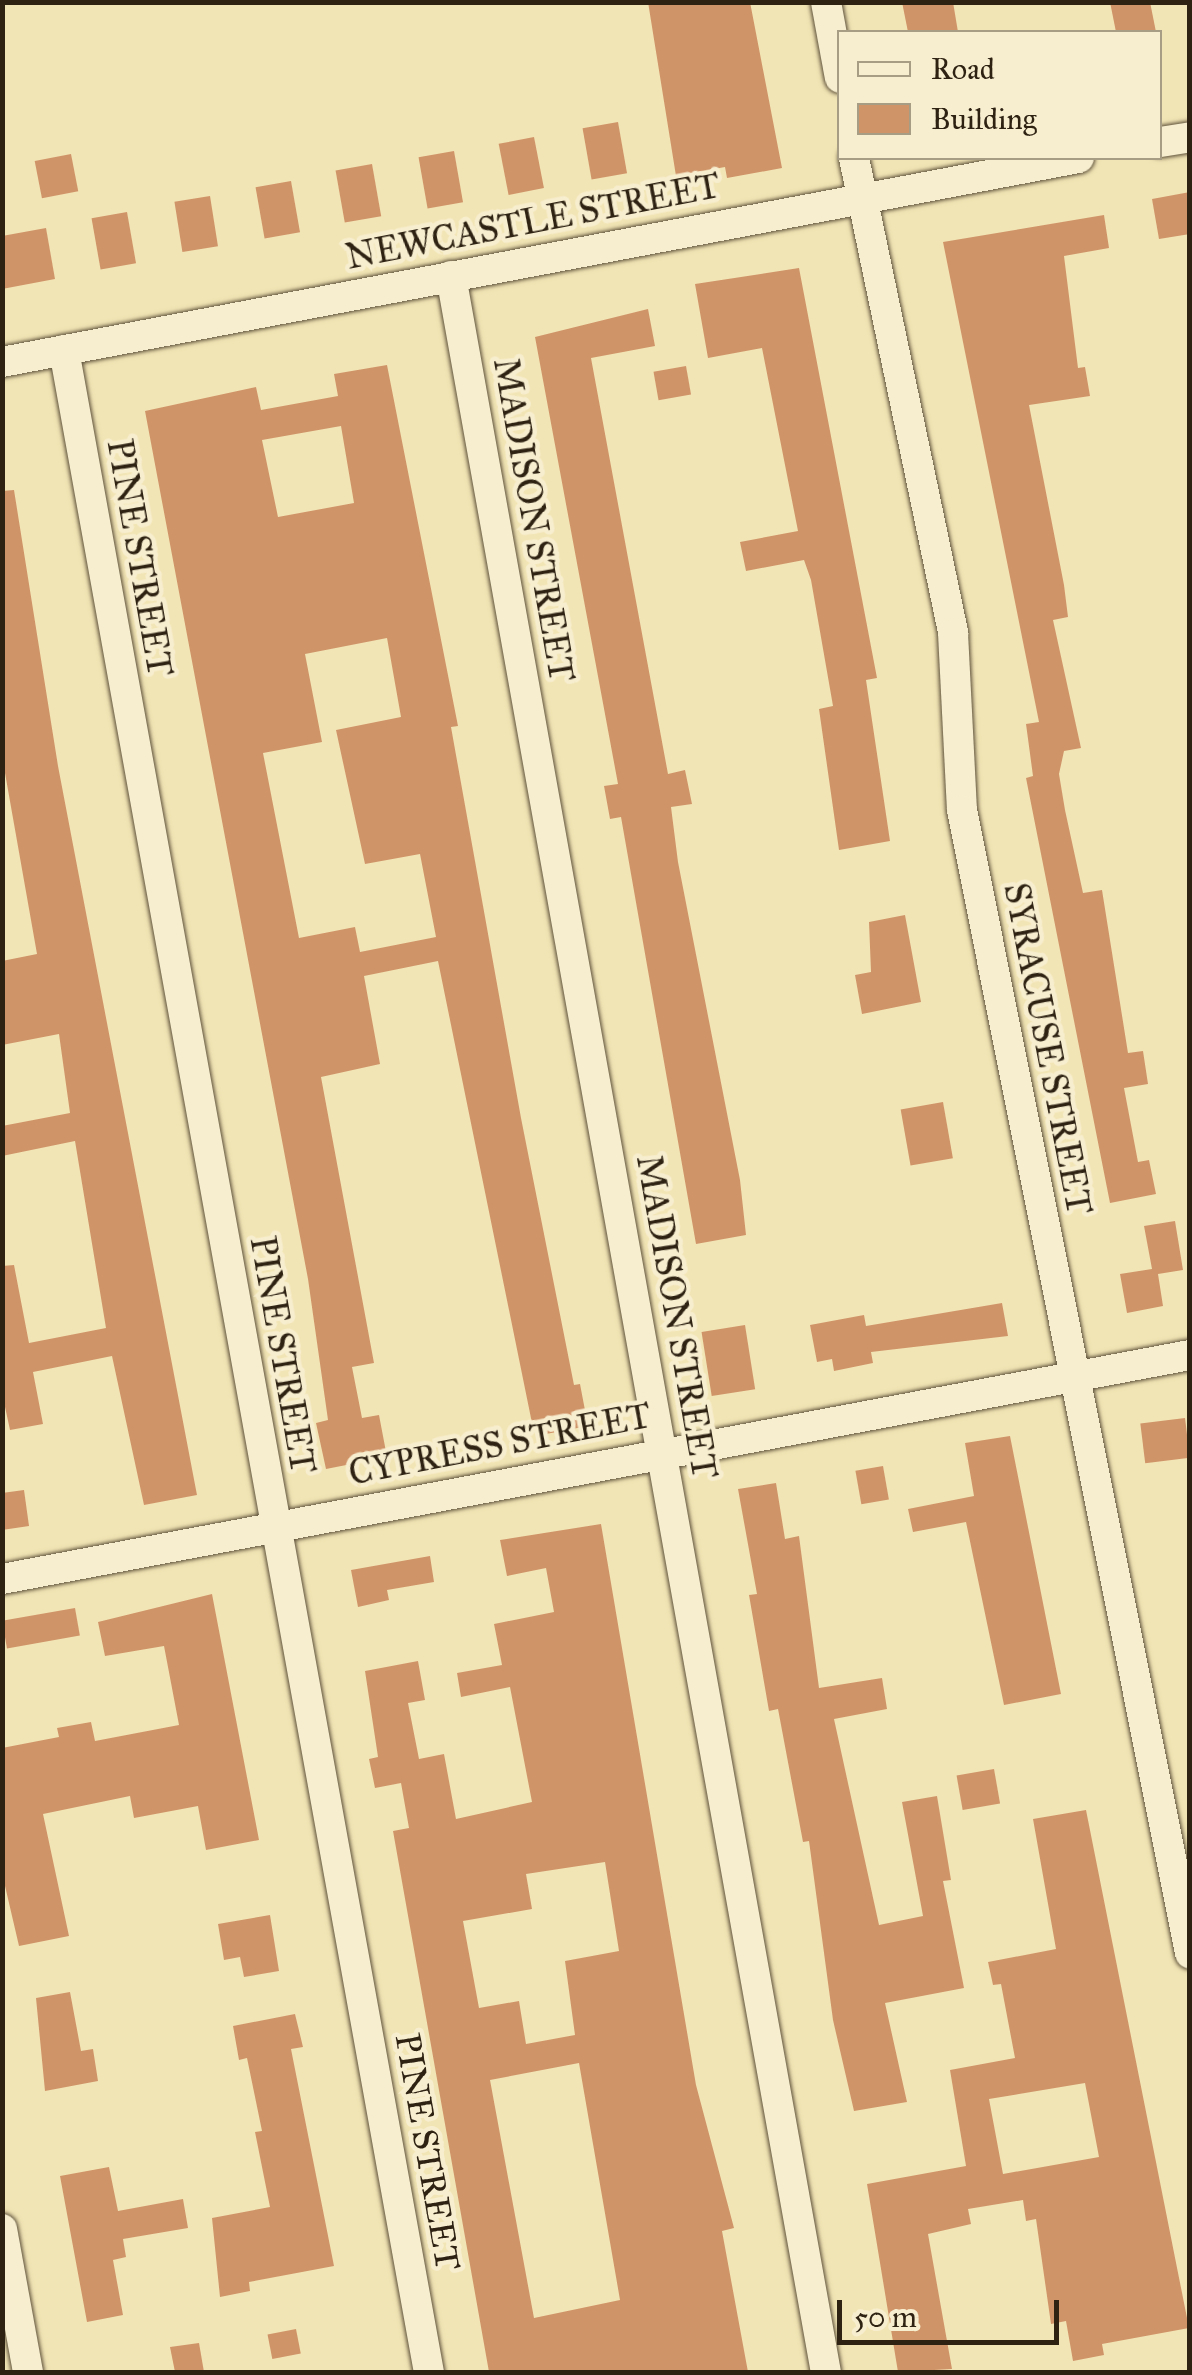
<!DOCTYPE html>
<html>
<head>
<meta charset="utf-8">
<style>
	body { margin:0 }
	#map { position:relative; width:1192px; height:2375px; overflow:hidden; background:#f2e5b5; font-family:"IM FELL Great Primer",serif }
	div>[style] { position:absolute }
	.building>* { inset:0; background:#d09469; transform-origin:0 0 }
	.roads { filter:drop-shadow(0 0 2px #5f533c) drop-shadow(0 0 2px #5f533c) }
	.minor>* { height:30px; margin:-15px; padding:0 15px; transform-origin:15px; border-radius:15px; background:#f7eecf }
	span { translate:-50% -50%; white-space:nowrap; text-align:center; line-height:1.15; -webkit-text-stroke:9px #f7eecf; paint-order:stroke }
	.street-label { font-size:35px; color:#2e2213 }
	.frame { position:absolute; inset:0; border:5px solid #2e2213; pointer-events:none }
	.legend { position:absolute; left:837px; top:30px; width:325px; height:130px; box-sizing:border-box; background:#f7eecf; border:2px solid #a79c84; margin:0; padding:12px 18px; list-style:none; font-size:30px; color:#2e2213 }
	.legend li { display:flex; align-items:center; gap:20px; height:50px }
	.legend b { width:50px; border:2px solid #a79c84 }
	.scale { position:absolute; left:837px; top:2300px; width:222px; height:45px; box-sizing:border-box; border:5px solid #2e2213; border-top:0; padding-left:12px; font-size:30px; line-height:35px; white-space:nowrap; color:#2e2213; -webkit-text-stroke:8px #f7eecf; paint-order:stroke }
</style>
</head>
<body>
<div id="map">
	<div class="building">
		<i style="clip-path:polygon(648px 2px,750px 2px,782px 168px,727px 178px,725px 167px,676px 176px)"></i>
		<i style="clip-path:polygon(902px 2px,953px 2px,958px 32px,908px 32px)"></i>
		<i style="clip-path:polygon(1110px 2px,1150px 2px,1156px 32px,1116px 32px)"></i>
		<i style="left:618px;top:122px;width:52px;height:36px;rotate:80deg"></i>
		<i style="left:534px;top:137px;width:52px;height:36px;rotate:79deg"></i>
		<i style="left:454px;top:151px;width:52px;height:36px;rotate:80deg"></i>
		<i style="left:71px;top:154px;width:38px;height:37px;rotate:79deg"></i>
		<i style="left:372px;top:164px;width:53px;height:37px;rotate:80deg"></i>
		<i style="left:291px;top:181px;width:52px;height:36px;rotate:80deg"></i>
		<i style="clip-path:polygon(1190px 192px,1190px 234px,1159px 239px,1152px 199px)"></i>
		<i style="left:210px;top:196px;width:51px;height:36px;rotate:81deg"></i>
		<i style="left:127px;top:212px;width:52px;height:36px;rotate:80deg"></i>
		<i style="clip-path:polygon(1104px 215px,1109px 248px,1064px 256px,1078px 368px,1085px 367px,1090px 396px,1029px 405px,1064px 585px,1068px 617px,1053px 620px,1081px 748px,1064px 751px,1059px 774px,1065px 810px,1083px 893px,1102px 890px,1128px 1053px,1143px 1051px,1148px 1084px,1124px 1088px,1138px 1162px,1149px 1160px,1156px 1194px,1110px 1203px,1026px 778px,1033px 776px,1026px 724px,1039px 722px,943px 242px)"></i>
		<i style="clip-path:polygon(46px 228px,55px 279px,2px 289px,2px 236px)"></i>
		<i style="clip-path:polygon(799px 268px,877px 678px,866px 680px,890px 841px,839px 850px,819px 709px,833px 706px,811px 580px,804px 560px,746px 571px,740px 542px,798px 531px,762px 348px,708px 358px,695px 284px)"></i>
		<i style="clip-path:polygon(648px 309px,655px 346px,591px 358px,668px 774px,685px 770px,692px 804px,671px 807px,678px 862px,740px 1180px,746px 1235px,696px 1244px,621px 817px,610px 819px,604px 786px,618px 784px,535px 337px)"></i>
		<i style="clip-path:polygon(evenodd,387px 365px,458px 726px,451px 727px,521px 1118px,574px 1385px,580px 1384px,588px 1426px,546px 1434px,544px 1425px,533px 1428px,438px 961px,364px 976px,380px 1064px,321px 1077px,374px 1363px,352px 1367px,362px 1418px,379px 1415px,387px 1457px,326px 1469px,316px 1423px,328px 1420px,308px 1279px,145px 411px,256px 387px,261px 410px,338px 396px,334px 374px,387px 365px,341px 426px,354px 503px,278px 517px,262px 440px,341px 426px,387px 365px,387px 638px,401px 717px,336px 730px,365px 864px,420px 854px,436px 937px,360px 952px,355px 927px,299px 938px,263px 753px,322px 742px,305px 654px,387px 638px)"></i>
		<i style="left:686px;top:366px;width:29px;height:33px;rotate:80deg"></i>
		<i style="clip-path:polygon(14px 490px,58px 766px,197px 1495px,144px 1505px,112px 1356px,33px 1372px,43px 1424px,10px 1430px,2px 1393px,2px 1266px,14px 1265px,29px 1343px,106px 1328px,75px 1141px,2px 1156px,2px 1126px,70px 1113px,59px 1034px,2px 1045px,2px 961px,37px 954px,2px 756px,2px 491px)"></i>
		<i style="clip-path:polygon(905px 915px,921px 1002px,862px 1014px,855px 975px,871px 972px,869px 922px)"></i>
		<i style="left:943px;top:1102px;width:57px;height:43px;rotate:80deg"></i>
		<i style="clip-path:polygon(1175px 1221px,1183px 1270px,1158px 1274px,1163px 1306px,1127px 1313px,1120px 1274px,1152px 1269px,1144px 1226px)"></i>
		<i style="clip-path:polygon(1002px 1303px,1008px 1336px,871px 1352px,873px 1363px,834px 1371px,832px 1359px,817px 1362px,810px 1325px,864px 1315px,866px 1326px)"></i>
		<i style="left:745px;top:1325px;width:65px;height:44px;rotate:81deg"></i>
		<i style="left:1185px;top:1418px;width:40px;height:45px;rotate:83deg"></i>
		<i style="clip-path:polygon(1010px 1436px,1061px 1694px,1004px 1705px,966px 1522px,913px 1532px,908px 1509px,974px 1496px,965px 1443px)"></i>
		<i style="left:883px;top:1466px;width:34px;height:28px;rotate:80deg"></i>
		<i style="clip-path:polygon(776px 1483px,785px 1539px,799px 1536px,819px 1688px,882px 1678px,887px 1709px,834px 1719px,879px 1925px,923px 1916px,902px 1802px,937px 1796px,951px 1880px,943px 1881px,964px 1988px,885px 2003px,907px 2102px,854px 2111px,833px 2020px,809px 1841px,803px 1842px,778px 1709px,769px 1711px,749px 1595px,757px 1594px,738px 1489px)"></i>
		<i style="clip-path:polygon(24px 1490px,29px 1526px,2px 1530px,2px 1493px)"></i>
		<i style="clip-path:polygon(evenodd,601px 1524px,696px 2085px,734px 2228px,722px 2231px,748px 2372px,489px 2372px,393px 1831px,409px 1828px,401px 1783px,375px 1788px,369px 1759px,378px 1757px,365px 1671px,418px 1661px,425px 1700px,408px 1703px,419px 1759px,444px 1754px,456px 1819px,532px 1802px,510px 1687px,461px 1697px,457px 1673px,502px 1665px,494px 1624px,554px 1612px,546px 1568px,507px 1576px,500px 1540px,601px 1524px,605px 1862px,619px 1951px,565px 1961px,575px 2035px,526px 2044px,519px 2001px,479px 2008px,463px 1921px,532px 1909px,526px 1874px,605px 1862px,601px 1524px,579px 2063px,620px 2300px,534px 2318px,490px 2080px,579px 2063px)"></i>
		<i style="clip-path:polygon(430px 1556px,434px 1582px,387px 1590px,389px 1600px,358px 1607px,351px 1570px)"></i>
		<i style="clip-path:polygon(212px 1594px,259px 1840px,206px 1850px,198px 1806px,134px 1818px,130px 1796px,43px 1814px,69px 1936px,19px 1946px,2px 1873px,2px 1748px,59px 1737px,57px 1728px,91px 1722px,95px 1741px,179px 1725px,164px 1646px,105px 1656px,98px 1622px)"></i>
		<i style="left:75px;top:1608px;width:28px;height:74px;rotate:80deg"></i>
		<i style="left:994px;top:1769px;width:35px;height:38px;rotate:80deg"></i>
		<i style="clip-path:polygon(evenodd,1086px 1810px,1189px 2328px,1102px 2344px,1104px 2355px,1073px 2361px,1066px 2321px,1051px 2324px,1036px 2219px,1026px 2221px,1023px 2200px,968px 2209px,971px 2224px,928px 2234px,952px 2369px,898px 2372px,867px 2184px,966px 2166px,950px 2070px,1015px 2058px,1001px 1984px,993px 1985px,988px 1962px,1056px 1949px,1033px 1819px,1086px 1810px,1085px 2083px,1099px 2157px,1003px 2174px,989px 2099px,1085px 2083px)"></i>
		<i style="clip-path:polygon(270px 1915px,279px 1971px,244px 1977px,240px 1957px,224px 1960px,218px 1924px)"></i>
		<i style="clip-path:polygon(70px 1992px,81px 2051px,93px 2049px,98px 2081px,45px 2091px,36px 1998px)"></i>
		<i style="clip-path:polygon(295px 2014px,303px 2047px,291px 2049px,334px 2266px,249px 2282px,250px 2291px,220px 2297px,212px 2218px,270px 2207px,255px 2132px,262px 2131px,247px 2058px,239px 2060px,233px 2026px)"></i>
		<i style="clip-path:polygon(109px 2167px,118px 2211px,183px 2199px,188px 2228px,123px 2239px,126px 2257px,113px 2260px,123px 2315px,87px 2322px,60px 2176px)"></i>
		<i style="left:296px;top:2329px;width:25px;height:29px;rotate:79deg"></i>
		<i style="clip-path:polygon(199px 2343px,204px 2372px,175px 2372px,170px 2347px)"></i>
	</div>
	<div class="roads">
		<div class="minor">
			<i style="left:826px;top:2px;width:77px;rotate:79.6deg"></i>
			<i style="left:1160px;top:142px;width:30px;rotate:-9deg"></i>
			<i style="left:854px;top:158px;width:485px;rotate:78.2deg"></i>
			<i style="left:953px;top:633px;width:177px;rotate:87.1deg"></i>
			<i style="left:962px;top:810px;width:1166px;rotate:78.72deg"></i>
			<i style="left:451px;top:276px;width:2129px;rotate:79.86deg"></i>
			<i style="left:64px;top:350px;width:2055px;rotate:79.77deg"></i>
			<i style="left:2px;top:362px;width:1096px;rotate:-10.73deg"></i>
			<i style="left:2px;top:1579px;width:1209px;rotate:-10.68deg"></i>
			<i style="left:2px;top:2229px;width:145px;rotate:79.7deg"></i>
		</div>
	</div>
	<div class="street-label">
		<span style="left:533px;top:222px;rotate:-11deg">NEWCASTLE STREET</span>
		<span style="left:533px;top:520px;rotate:80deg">MADISON STREET</span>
		<span style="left:139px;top:558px;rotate:80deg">PINE STREET</span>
		<span style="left:1047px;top:1049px;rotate:79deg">SYRACUSE STREET</span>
		<span style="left:676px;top:1317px;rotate:80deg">MADISON STREET</span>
		<span style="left:282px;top:1355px;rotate:80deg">PINE STREET</span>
		<span style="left:500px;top:1445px;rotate:-11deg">CYPRESS STREET</span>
		<span style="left:427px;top:2152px;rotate:80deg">PINE STREET</span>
	</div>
	<div class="frame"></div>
	<ul class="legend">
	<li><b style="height:12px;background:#f7eecf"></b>Road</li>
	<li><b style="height:28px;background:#d09469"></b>Building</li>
	</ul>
	<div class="scale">50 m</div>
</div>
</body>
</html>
